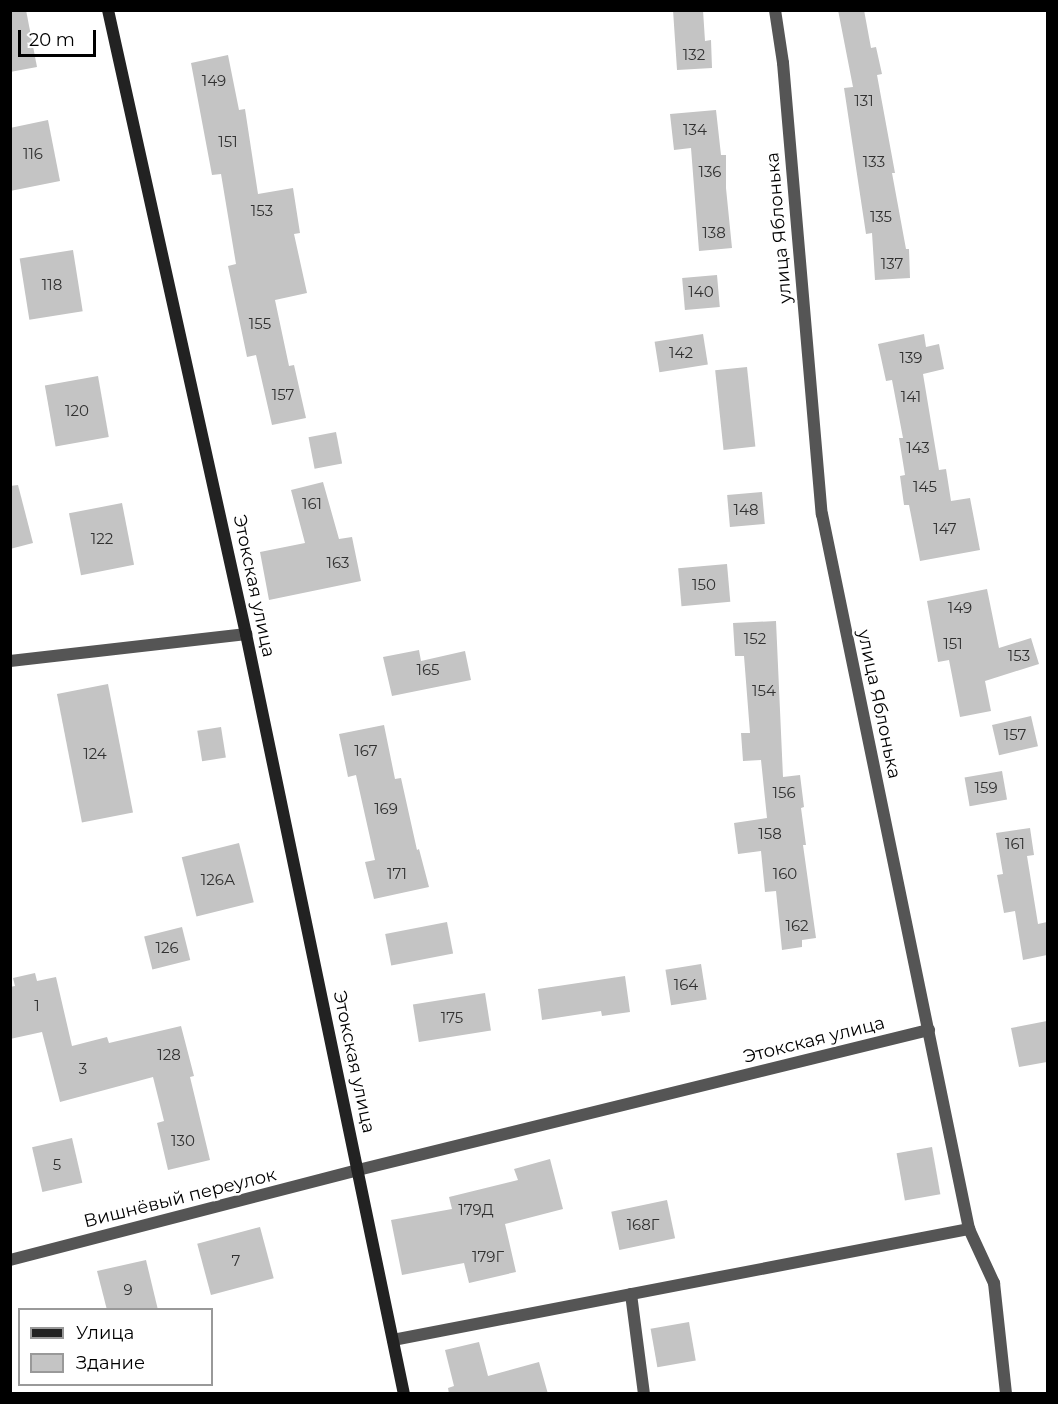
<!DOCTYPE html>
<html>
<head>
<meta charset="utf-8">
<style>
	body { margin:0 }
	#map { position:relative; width:1058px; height:1404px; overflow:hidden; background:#fff; font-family:Montserrat,sans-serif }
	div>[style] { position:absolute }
	.building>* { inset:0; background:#c4c4c4; transform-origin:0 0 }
	.service>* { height:12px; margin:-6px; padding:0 6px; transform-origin:6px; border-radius:6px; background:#555 }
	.minor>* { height:12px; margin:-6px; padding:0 6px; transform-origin:6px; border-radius:6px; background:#555 }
	.secondary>* { height:12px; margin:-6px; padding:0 6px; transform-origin:6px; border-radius:6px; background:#222 }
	span { translate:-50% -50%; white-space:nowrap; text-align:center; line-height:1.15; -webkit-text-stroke:5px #fff; paint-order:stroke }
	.number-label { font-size:15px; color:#313131 }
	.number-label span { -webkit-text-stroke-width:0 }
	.street-label { font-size:18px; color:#000 }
	.frame { position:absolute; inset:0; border:12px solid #000; pointer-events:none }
	.legend { position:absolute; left:18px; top:1308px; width:195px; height:78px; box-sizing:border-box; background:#fff; border:2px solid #999; margin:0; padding:8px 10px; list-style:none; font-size:18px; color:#000 }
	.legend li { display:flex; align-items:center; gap:12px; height:30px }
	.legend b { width:30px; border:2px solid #999 }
	.scale { position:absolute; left:18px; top:30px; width:78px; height:27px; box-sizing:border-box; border:3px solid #000; border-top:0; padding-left:8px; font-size:18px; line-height:21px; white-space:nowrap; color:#000; -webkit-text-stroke:4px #fff; paint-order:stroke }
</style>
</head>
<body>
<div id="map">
	<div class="building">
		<i style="clip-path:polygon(10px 10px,26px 10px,37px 67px,10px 72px)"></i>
		<i style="clip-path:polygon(673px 10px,703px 10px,705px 41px,711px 40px,712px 68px,677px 70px)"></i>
		<i style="clip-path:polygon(838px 10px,864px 10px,871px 48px,876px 47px,882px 74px,877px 75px,895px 173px,892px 173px,906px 249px,909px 249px,910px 278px,875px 280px,872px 233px,866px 234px,844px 88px,853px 87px)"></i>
		<i style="clip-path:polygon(228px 55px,239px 110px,245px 109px,258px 194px,293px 188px,300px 233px,294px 234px,307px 293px,275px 300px,289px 366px,294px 365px,306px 418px,272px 425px,256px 355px,247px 357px,228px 266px,236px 264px,221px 174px,212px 175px,191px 63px)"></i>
		<i style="clip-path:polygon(716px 110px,721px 155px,726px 155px,726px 188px,732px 248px,699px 251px,691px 148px,674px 150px,670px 114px)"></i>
		<i style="clip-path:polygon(48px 120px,60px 181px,10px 191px,10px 128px)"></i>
		<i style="left:73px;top:250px;width:62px;height:54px;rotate:81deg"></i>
		<i style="left:717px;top:275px;width:32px;height:35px;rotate:85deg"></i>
		<i style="left:703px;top:334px;width:31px;height:49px;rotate:81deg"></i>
		<i style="clip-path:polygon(924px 334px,926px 347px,939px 344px,944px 369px,923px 374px,939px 470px,946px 469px,951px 501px,970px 498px,980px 550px,920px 561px,909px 505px,904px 505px,900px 476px,905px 475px,899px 438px,903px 438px,892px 380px,886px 381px,878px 344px)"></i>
		<i style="left:747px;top:367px;width:80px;height:32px;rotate:84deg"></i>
		<i style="left:98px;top:376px;width:62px;height:54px;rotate:80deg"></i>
		<i style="left:336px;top:432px;width:32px;height:28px;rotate:79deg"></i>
		<i style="clip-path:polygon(323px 482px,339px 539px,352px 537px,361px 581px,269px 600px,260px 552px,305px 543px,291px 490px)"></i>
		<i style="clip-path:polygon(18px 485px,33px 543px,10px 549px,10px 486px)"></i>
		<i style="left:762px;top:492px;width:32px;height:35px;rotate:85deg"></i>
		<i style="left:122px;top:503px;width:63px;height:54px;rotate:79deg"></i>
		<i style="left:727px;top:564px;width:38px;height:49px;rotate:85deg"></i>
		<i style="clip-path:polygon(987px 589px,999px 648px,1031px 638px,1039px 664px,985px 681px,991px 711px,960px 717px,949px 660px,938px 662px,927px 601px)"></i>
		<i style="clip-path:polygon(776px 621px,783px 777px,800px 775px,804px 807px,801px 808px,806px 845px,803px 845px,816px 938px,802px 940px,802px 947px,782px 950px,776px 891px,765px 892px,761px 851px,738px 854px,734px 823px,767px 818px,761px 760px,743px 761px,741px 733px,750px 733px,744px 656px,735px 656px,733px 623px)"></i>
		<i style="clip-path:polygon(419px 650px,421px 661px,465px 651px,471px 680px,392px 696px,383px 657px)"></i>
		<i style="left:108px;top:684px;width:131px;height:52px;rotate:79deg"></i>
		<i style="left:1031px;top:716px;width:31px;height:40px;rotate:77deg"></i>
		<i style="clip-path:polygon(384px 725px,395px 779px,401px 778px,417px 850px,419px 849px,429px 887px,374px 899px,365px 862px,375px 860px,356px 775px,348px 777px,339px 734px)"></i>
		<i style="left:221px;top:727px;width:31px;height:24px;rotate:81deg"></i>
		<i style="left:1002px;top:771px;width:29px;height:38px;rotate:80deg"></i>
		<i style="clip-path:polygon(1030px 828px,1034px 855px,1027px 856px,1038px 924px,1047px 922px,1047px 955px,1023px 960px,1015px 911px,1004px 913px,997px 875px,1003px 874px,996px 833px)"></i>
		<i style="left:239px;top:843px;width:61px;height:59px;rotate:76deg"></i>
		<i style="left:447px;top:922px;width:32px;height:63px;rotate:79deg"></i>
		<i style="left:182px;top:927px;width:34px;height:39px;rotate:76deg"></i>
		<i style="left:701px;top:964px;width:36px;height:36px;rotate:81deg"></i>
		<i style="clip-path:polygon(35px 973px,37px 981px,56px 977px,72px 1046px,107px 1037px,109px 1043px,181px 1026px,194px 1076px,190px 1077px,210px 1160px,168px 1170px,157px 1123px,164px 1121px,153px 1077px,60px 1102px,42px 1032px,10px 1039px,10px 987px,15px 986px,13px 978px)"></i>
		<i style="clip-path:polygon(625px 976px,630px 1012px,602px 1016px,601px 1011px,542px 1020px,538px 989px)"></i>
		<i style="left:485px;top:993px;width:38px;height:73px;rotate:81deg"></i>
		<i style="clip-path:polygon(1047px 1021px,1047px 1062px,1019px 1067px,1011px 1028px)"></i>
		<i style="left:72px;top:1138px;width:46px;height:41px;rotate:77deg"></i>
		<i style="left:932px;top:1147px;width:48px;height:36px;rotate:80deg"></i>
		<i style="clip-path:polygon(550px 1159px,563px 1209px,505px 1224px,516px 1272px,469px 1283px,464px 1263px,402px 1275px,391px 1220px,452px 1209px,449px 1197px,518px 1180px,514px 1169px)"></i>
		<i style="left:667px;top:1200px;width:39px;height:57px;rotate:78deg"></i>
		<i style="left:260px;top:1227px;width:53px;height:65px;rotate:75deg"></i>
		<i style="clip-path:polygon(146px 1260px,158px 1310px,107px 1310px,97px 1271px)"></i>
		<i style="left:689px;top:1322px;width:39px;height:39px;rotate:80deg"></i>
		<i style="clip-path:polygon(479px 1342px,488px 1376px,539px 1362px,548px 1394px,449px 1394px,448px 1388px,454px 1386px,445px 1350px)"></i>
	</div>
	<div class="service">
		<i style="left:631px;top:1294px;width:101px;rotate:82.6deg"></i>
	</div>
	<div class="minor">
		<i style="left:775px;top:10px;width:54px;rotate:81.4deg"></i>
		<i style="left:783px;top:63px;width:453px;rotate:85.1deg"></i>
		<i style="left:822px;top:514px;width:730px;rotate:78.38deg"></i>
		<i style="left:969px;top:1229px;width:60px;rotate:65.2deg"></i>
		<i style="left:994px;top:1283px;width:112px;rotate:83.8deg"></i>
		<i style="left:10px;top:661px;width:238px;rotate:-6.5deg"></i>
		<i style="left:10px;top:1260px;width:359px;rotate:-14.5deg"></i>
		<i style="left:358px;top:1170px;width:588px;rotate:-13.78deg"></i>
		<i style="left:393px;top:1340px;width:587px;rotate:-10.91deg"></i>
	</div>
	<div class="secondary">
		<i style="left:108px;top:10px;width:639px;rotate:77.53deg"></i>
		<i style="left:246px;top:634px;width:776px;rotate:78.26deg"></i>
	</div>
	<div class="number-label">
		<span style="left:694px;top:55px">132</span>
		<span style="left:214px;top:81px">149</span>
		<span style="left:864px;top:101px">131</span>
		<span style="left:695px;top:130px">134</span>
		<span style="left:228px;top:142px">151</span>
		<span style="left:33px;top:154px">116</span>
		<span style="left:874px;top:162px">133</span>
		<span style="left:710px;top:172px">136</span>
		<span style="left:262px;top:211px">153</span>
		<span style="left:881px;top:217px">135</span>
		<span style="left:714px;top:233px">138</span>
		<span style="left:892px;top:264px">137</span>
		<span style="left:52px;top:285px">118</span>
		<span style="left:701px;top:292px">140</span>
		<span style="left:260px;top:324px">155</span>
		<span style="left:681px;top:353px">142</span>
		<span style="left:911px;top:358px">139</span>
		<span style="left:283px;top:395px">157</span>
		<span style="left:911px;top:397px">141</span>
		<span style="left:77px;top:411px">120</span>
		<span style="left:918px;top:448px">143</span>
		<span style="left:925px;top:487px">145</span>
		<span style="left:312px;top:504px">161</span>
		<span style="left:746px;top:510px">148</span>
		<span style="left:945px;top:529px">147</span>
		<span style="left:102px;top:539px">122</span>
		<span style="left:338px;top:563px">163</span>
		<span style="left:704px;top:585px">150</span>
		<span style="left:960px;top:608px">149</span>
		<span style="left:755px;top:639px">152</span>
		<span style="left:953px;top:644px">151</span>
		<span style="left:1019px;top:656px">153</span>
		<span style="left:428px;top:670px">165</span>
		<span style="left:764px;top:691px">154</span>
		<span style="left:1015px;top:735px">157</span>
		<span style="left:366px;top:751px">167</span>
		<span style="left:95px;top:754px">124</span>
		<span style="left:986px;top:788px">159</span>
		<span style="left:784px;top:793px">156</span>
		<span style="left:386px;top:809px">169</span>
		<span style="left:770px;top:834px">158</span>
		<span style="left:1015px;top:844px">161</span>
		<span style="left:397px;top:874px">171</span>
		<span style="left:785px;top:874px">160</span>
		<span style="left:218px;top:880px">126А</span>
		<span style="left:797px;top:926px">162</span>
		<span style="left:167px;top:948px">126</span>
		<span style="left:686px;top:985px">164</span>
		<span style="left:37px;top:1006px">1</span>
		<span style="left:452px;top:1018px">175</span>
		<span style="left:169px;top:1055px">128</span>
		<span style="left:83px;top:1069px">3</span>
		<span style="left:183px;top:1141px">130</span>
		<span style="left:57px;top:1165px">5</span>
		<span style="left:476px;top:1210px">179Д</span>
		<span style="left:643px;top:1225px">168Г</span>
		<span style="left:488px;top:1257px">179Г</span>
		<span style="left:236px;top:1261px">7</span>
		<span style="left:128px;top:1290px">9</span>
	</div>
	<div class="street-label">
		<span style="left:779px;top:228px;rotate:-95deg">улица Яблонька</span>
		<span style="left:254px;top:586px;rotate:78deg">Этокская улица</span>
		<span style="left:879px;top:704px;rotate:78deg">улица Яблонька</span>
		<span style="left:814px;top:1040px;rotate:-14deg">Этокская улица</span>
		<span style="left:354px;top:1062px;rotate:78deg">Этокская улица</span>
		<span style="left:180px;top:1198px;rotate:-14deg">Вишнёвый переулок</span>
	</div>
	<div class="frame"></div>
	<ul class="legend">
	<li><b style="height:8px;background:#222"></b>Улица</li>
	<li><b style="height:16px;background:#c4c4c4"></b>Здание</li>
	</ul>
	<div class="scale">20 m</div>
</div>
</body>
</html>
